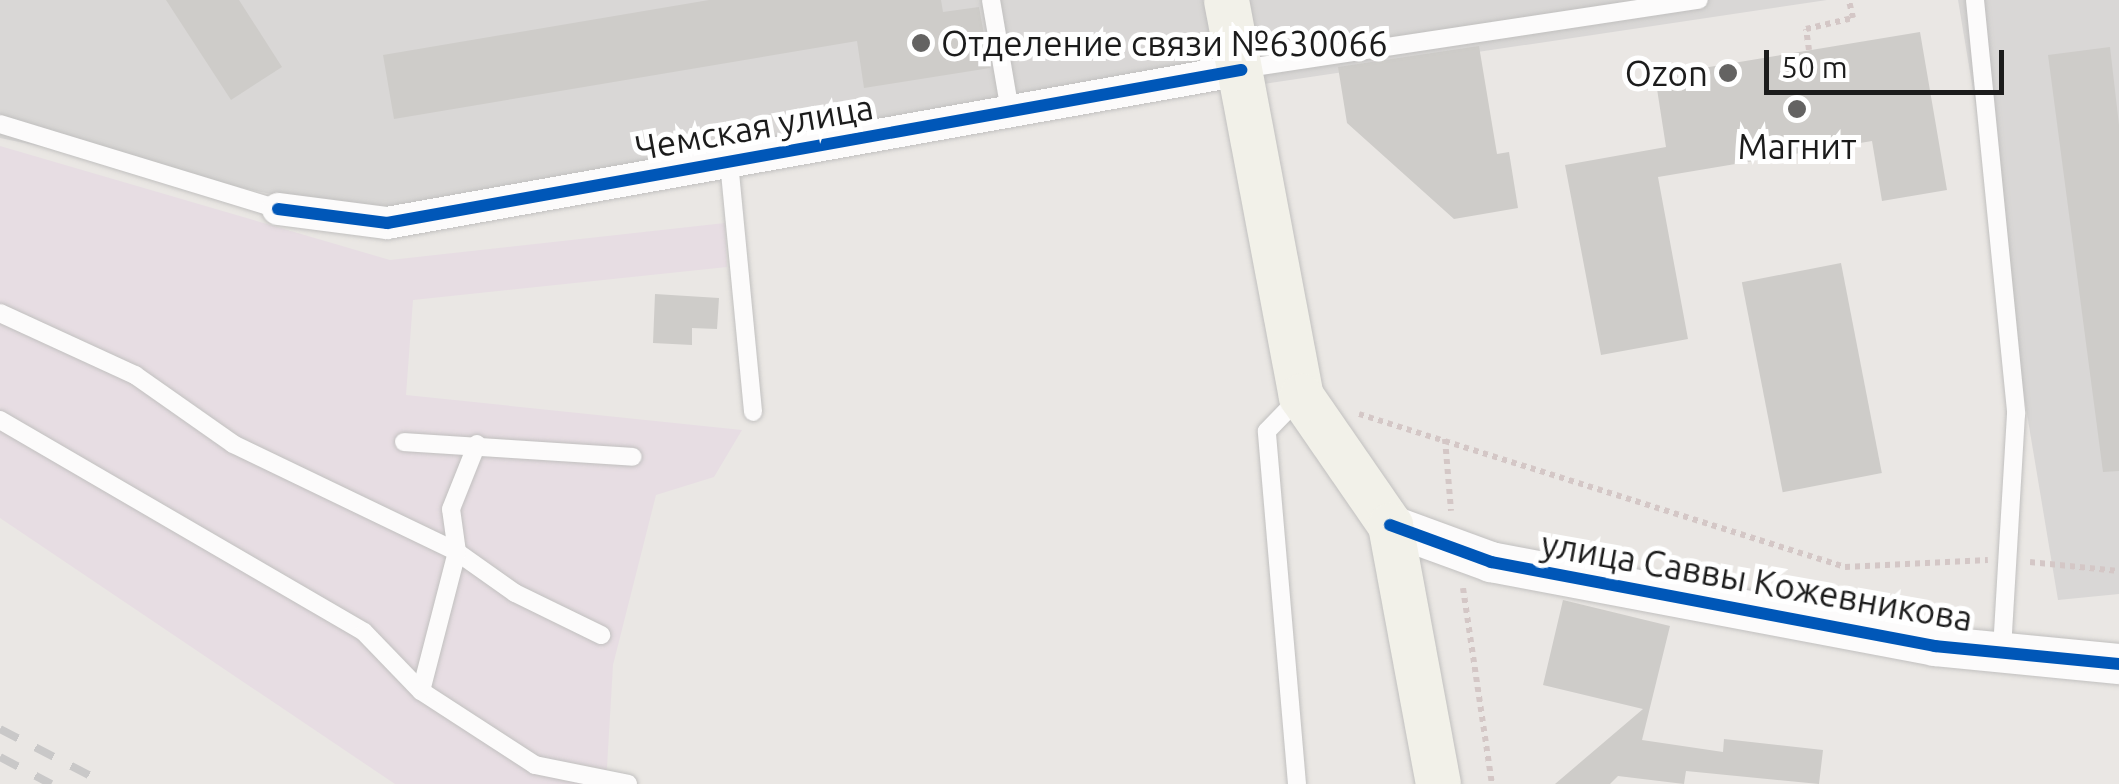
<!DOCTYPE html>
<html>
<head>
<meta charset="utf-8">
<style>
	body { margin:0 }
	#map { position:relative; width:2119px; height:784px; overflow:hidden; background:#eae7e4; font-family:Ubuntu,sans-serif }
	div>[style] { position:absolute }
	.residential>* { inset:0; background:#d9d7d6 }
	.industrial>* { inset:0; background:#e7dde3 }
	.building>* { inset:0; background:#ceccc9; transform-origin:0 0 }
	.path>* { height:6px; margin-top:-3px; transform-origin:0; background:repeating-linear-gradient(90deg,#d4c7c6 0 5px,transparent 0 10px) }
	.roads { filter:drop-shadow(0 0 2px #c1c0bf) drop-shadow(0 0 2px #c1c0bf) }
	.service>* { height:18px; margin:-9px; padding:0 9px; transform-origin:9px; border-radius:9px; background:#fcfbfb }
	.minor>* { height:32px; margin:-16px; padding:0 16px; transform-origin:16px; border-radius:16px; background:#fcfbfb }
	.tertiary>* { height:40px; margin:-20px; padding:0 20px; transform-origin:20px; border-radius:20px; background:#fcfbfb }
	.secondary>* { height:45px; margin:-22.5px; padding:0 22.5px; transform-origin:22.5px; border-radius:22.5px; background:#f2f1e9 }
	.rail>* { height:8px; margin-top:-4px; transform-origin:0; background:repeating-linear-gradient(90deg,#c9c8c8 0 20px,transparent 0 40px) }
	.cycleway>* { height:12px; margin:-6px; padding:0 6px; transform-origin:6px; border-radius:6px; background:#0057b8 }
	.dots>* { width:28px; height:28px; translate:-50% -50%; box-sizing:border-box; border:5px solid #fff; border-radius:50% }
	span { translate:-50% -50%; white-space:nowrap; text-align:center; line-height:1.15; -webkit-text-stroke:10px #fff; paint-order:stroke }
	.poi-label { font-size:35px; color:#1c1c1c }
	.left { translate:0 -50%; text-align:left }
	.right { translate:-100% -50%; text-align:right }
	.street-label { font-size:35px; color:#1c1c1c }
	.scale { position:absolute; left:1764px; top:50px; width:240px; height:45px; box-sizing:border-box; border:5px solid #1c1c1c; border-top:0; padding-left:12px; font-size:30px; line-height:35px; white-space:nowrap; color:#1c1c1c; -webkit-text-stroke:8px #fff; paint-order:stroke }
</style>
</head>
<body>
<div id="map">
	<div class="residential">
		<i style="clip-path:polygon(0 0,1827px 0,378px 216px,0 138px)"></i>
		<i style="clip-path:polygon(1958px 0,2119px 0,2119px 594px,2058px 600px)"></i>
	</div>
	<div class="industrial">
		<i style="clip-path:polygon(0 146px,390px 260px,725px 223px,727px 267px,413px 300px,406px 395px,742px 430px,714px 477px,656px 495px,613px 665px,606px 784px,395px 784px,0 518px)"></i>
	</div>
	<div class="building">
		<i style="clip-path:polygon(166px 0,239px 0,282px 67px,231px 100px)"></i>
		<i style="clip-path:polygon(709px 0,941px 0,943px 12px,979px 7px,990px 68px,864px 88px,857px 41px,394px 119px,383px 55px)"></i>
		<i style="clip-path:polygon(1920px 32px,1947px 190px,1882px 201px,1872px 141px,1658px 177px,1688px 339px,1601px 355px,1565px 165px,1666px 147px,1655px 76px)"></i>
		<i style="clip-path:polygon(1479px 46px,1497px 154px,1509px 152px,1518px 208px,1454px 219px,1347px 123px,1338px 67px)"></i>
		<i style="clip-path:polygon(2110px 47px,2119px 125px,2119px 471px,2103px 472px,2048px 55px)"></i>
		<i style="left:1841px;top:263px;width:214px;height:101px;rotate:79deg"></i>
		<i style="clip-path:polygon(655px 294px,719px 298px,717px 329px,692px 328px,692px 345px,653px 343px)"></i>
		<i style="clip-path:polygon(1563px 600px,1670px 626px,1642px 740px,1723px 752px,1724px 739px,1823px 750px,1819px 784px,1686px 771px,1684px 784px,1618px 776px,1610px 784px,1555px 784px,1643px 709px,1543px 685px)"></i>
	</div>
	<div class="path">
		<i style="left:1809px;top:50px;width:21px;rotate:-98deg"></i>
		<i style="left:1806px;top:29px;width:48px;rotate:-13.2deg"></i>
		<i style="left:1853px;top:18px;width:18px;rotate:-103deg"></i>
		<i style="left:1359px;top:414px;width:510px;rotate:17.47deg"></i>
		<i style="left:1845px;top:567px;width:143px;rotate:-2.8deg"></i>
		<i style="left:1445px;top:439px;width:72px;rotate:85.2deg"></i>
		<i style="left:2030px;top:562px;width:89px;rotate:5.8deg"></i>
		<i style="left:1463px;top:588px;width:198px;rotate:81.6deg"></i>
	</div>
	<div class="roads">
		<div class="service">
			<i style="left:991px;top:0;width:113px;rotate:80.3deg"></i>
			<i style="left:1975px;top:0;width:416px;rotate:84.3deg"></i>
			<i style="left:2016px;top:414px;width:238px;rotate:93.4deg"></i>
			<i style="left:1241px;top:69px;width:463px;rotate:-8.6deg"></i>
			<i style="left:0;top:124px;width:291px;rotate:17deg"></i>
			<i style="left:729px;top:162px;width:251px;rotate:84.5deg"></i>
			<i style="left:0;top:313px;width:149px;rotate:24.7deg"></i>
			<i style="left:135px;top:375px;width:120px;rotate:35.1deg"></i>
			<i style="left:233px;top:444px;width:249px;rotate:25.7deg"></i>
			<i style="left:457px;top:552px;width:71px;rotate:35.3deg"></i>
			<i style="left:515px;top:593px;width:96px;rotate:26deg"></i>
			<i style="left:0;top:420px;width:421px;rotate:30.2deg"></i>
			<i style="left:364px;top:632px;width:82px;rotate:46deg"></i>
			<i style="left:421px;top:691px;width:136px;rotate:33deg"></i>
			<i style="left:535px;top:765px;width:95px;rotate:11.5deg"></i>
			<i style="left:404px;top:442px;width:229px;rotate:3.7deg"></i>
			<i style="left:421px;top:691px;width:144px;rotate:-75.5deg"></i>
			<i style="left:457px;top:552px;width:43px;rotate:-97.9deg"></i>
			<i style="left:451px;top:509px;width:70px;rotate:-68.2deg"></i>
			<i style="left:1297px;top:784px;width:354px;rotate:-94.9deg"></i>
			<i style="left:1267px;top:431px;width:47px;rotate:-45.9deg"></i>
		</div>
		<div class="minor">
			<i style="left:278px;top:209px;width:110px;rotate:7.3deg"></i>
			<i style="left:387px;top:223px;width:868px;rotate:-10.16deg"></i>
		</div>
		<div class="tertiary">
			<i style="left:1390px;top:525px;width:108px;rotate:20.1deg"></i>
			<i style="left:1491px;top:562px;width:452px;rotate:10.7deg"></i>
			<i style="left:1935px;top:646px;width:185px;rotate:5.6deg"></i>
		</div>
		<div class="secondary">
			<i style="left:1226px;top:0;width:403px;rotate:79.3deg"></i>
			<i style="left:1301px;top:396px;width:157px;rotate:55.4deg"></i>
			<i style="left:1390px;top:525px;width:263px;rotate:79.5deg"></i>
		</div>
	</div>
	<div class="rail">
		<i style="left:0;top:729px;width:119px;rotate:27.4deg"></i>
		<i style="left:0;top:757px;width:58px;rotate:27.9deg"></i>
	</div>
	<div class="cycleway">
		<i style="left:278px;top:209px;width:110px;rotate:7.3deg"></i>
		<i style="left:387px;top:223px;width:868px;rotate:-10.16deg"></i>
		<i style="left:1390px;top:525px;width:108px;rotate:20.1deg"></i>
		<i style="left:1491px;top:562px;width:452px;rotate:10.7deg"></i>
		<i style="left:1935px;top:646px;width:185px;rotate:5.6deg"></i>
	</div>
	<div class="dots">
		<i style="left:921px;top:43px;background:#646362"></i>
		<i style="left:1728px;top:73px;background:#646362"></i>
		<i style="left:1797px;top:109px;background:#646362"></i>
	</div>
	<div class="poi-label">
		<span class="left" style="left:941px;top:43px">Отделение связи №630066</span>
		<span class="right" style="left:1708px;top:73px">Ozon</span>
		<span style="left:1797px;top:146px">Магнит</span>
	</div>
	<div class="street-label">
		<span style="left:754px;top:127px;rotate:-10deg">Чемская улица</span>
		<span style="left:1757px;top:581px;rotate:10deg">улица Саввы Кожевникова</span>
	</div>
	<div class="scale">50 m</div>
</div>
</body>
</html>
